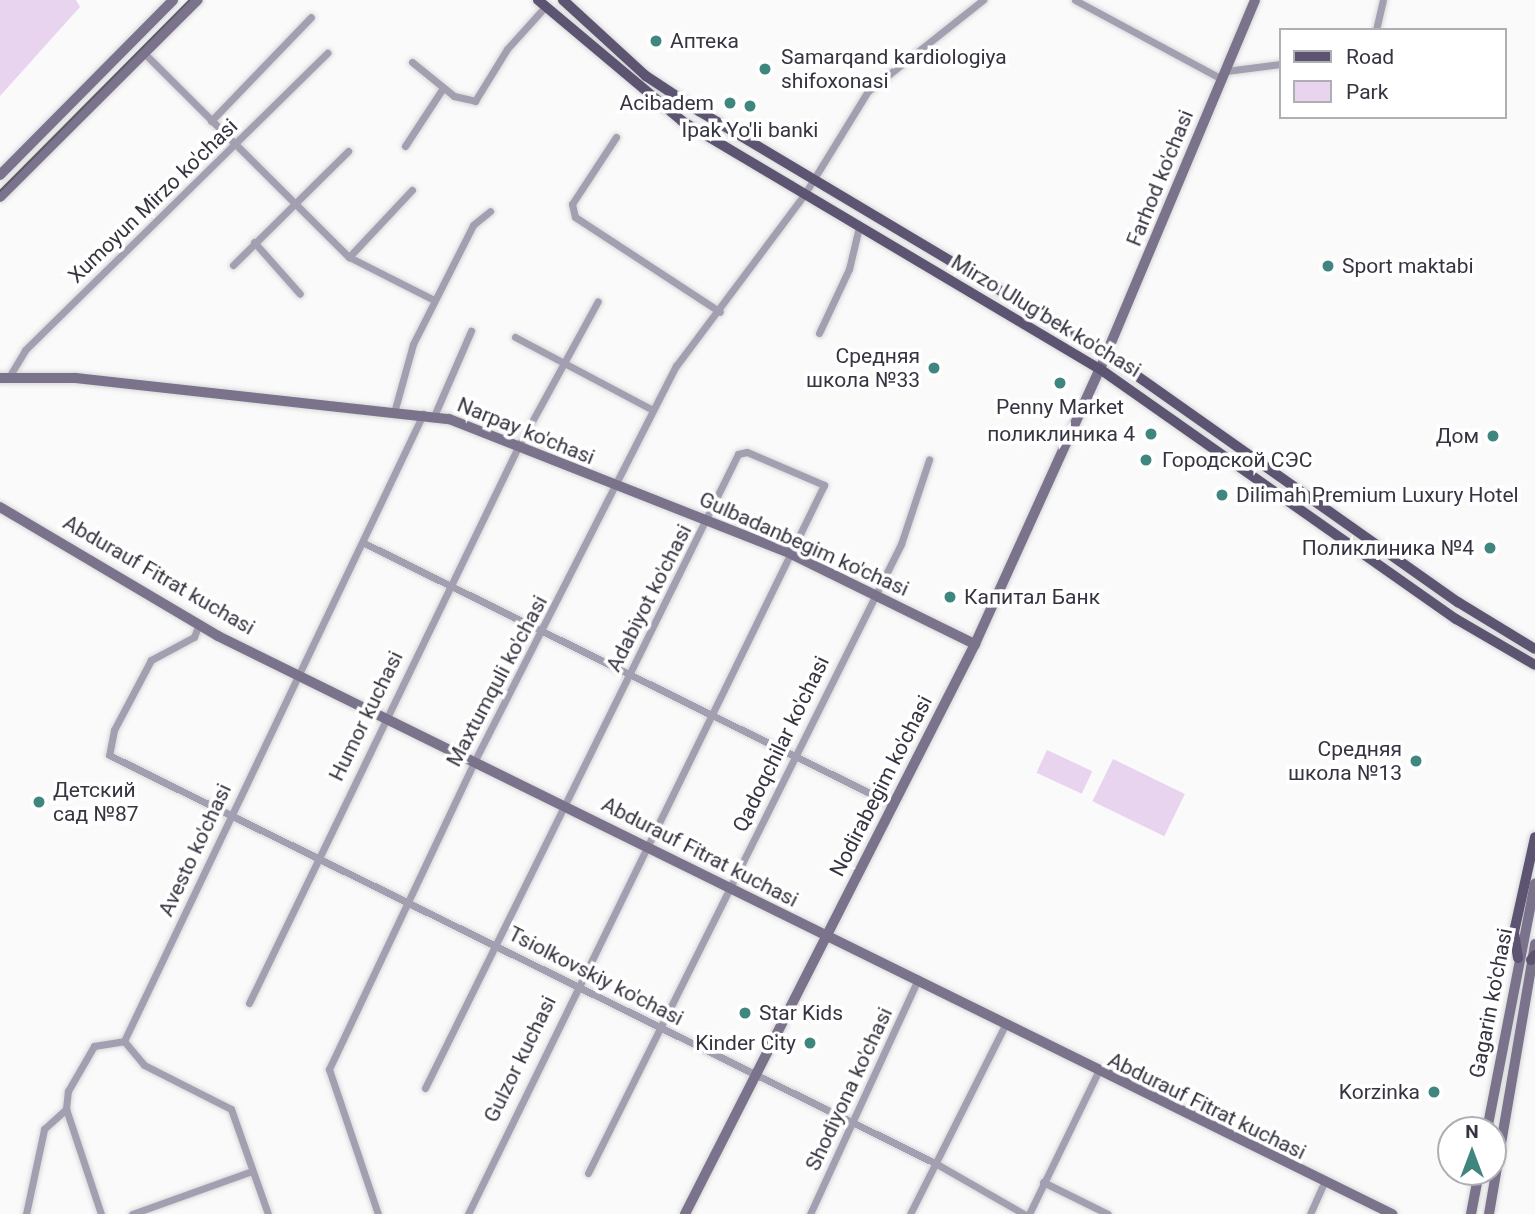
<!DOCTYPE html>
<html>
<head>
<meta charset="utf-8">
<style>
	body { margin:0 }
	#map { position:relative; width:1535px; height:1214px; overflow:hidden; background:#fafafa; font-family:Roboto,sans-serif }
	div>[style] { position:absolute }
	.green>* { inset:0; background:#e8d4ee; transform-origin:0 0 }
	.roads { filter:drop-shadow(0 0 2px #d6d7d9) drop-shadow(0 0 2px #d6d7d9) }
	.street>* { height:7px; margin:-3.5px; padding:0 3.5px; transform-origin:3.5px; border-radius:3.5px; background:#a49fb0 }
	.secondary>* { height:10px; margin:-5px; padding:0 5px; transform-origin:5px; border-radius:5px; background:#7a738b }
	.primary>* { height:10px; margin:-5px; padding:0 5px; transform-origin:5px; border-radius:5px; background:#5d5471 }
	.tram>* { height:2px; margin:-1px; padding:0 1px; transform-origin:1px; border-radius:1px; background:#5c5c65 }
	.dots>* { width:19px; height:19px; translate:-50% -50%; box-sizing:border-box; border:4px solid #fff; border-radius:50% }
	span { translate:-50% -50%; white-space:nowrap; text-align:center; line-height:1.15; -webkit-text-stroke:7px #fff; paint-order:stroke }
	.poi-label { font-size:21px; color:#343540 }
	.left { translate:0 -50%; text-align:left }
	.right { translate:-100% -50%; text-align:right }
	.street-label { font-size:21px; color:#343540 }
	.legend { position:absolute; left:1279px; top:28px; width:228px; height:91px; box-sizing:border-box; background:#fff; border:2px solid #aeaeb3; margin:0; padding:9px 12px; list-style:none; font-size:21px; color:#343540 }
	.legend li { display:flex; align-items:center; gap:14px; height:35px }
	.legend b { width:35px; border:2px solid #aeaeb3 }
	.north { position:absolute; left:1437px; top:1116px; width:70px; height:70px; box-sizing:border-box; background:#fff; border:2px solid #aeaeb3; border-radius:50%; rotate:0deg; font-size:19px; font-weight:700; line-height:28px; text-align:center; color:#343540 }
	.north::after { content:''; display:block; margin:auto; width:24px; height:32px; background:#3f867e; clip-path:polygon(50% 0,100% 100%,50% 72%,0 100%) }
</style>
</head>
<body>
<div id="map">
	<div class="green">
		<i style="clip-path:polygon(0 0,76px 0,80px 7px,0 96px)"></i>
		<i style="left:1047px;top:750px;width:50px;height:25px;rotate:25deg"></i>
		<i style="left:1113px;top:759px;width:80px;height:47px;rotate:26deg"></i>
	</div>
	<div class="roads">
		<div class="street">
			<i style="left:1075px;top:0;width:167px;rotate:28.3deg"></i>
			<i style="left:1376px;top:30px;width:31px;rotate:-77deg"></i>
			<i style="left:145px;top:54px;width:288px;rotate:44.9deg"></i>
			<i style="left:349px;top:257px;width:95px;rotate:26.8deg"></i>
			<i style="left:412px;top:62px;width:54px;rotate:39deg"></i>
			<i style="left:454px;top:96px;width:22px;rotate:13deg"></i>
			<i style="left:475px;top:101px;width:61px;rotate:-58.4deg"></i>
			<i style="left:507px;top:49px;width:57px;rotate:-47.9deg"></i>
			<i style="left:1226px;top:71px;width:55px;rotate:-7.3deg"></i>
			<i style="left:211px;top:121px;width:144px;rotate:-46.1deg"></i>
			<i style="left:616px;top:137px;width:80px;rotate:123.3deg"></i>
			<i style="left:572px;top:204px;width:13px;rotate:77deg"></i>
			<i style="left:575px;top:217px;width:173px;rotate:33.2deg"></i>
			<i style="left:405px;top:146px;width:69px;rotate:-56.8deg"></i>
			<i style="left:254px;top:242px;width:69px;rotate:48.5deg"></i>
			<i style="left:349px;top:257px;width:92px;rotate:-46.8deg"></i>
			<i style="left:233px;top:265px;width:162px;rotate:-44.7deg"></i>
			<i style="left:819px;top:333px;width:71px;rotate:-64.9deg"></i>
			<i style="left:849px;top:269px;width:43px;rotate:-76.6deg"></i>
			<i style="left:515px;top:337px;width:156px;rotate:27.9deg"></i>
			<i style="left:9px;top:377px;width:31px;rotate:-59deg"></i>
			<i style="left:25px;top:350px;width:424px;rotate:-44.5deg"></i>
			<i style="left:395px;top:409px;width:67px;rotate:-74.5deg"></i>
			<i style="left:413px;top:344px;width:133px;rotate:-63.2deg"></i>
			<i style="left:473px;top:225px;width:22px;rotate:-39deg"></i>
			<i style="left:434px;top:416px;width:93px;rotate:-66.5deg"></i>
			<i style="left:364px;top:543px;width:591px;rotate:26.31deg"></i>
			<i style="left:199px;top:624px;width:14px;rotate:111deg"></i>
			<i style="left:194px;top:637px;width:49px;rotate:151.9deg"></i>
			<i style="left:151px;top:660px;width:79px;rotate:117.9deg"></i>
			<i style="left:114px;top:730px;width:25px;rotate:101deg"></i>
			<i style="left:109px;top:755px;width:921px;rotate:26.29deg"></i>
			<i style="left:935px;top:1163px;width:103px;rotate:29.8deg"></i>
			<i style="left:249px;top:1003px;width:618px;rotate:-64.18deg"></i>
			<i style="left:518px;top:447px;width:166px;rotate:-61.3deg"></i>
			<i style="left:124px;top:1041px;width:695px;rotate:-64.5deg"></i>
			<i style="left:124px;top:1041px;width:31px;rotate:50deg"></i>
			<i style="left:144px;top:1065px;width:97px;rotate:26.8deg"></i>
			<i style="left:231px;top:1109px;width:111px;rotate:70.6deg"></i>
			<i style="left:425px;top:1088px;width:707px;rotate:-63.72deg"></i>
			<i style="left:738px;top:454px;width:9px;rotate:-13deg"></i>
			<i style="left:747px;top:452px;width:84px;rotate:23.2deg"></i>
			<i style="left:824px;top:485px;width:811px;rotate:116.03deg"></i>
			<i style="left:588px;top:1173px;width:703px;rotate:-63.54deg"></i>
			<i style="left:901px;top:544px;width:89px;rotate:-71.6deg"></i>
			<i style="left:1043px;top:1182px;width:72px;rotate:26.2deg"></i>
			<i style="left:26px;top:1214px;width:87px;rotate:-78deg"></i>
			<i style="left:44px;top:1129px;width:30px;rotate:-42deg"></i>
			<i style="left:101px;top:1214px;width:111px;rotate:-108.4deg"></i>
			<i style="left:66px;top:1109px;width:18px;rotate:-84deg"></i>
			<i style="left:68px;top:1091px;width:52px;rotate:-60deg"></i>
			<i style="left:94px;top:1046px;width:30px;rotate:-9deg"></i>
			<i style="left:132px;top:1214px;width:127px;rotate:-19.7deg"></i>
			<i style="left:378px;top:1214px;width:153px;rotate:-108.7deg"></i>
			<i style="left:329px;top:1069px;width:340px;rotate:-64.7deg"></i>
			<i style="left:474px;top:762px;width:445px;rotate:-63deg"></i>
			<i style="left:676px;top:366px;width:214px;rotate:-53.2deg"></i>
			<i style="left:804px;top:195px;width:122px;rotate:-58.4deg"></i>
			<i style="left:868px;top:91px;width:147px;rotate:-38.4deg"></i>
			<i style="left:810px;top:1214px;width:259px;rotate:-65.3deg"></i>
			<i style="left:910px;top:1214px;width:212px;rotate:-63.3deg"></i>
			<i style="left:1029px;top:1214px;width:156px;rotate:-64.1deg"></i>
			<i style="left:1310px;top:1214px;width:32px;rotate:-66deg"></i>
		</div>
		<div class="secondary">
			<i style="left:0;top:175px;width:246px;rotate:-45.3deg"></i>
			<i style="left:0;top:197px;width:279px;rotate:-44.9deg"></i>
			<i style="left:0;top:378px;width:76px"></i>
			<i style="left:76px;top:378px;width:375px;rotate:6.3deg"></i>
			<i style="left:449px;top:419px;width:368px;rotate:21.5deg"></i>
			<i style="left:791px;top:554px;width:205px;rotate:26.1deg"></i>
			<i style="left:0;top:507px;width:253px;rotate:30.6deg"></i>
			<i style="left:218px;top:636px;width:1309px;rotate:26.21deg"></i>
			<i style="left:1487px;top:1130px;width:251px;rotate:-79deg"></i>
			<i style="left:685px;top:1214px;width:640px;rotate:-63.03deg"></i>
			<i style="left:975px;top:644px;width:302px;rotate:-65.6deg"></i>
			<i style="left:1100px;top:369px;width:400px;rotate:-67.2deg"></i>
			<i style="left:1471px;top:1214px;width:43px;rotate:-79.2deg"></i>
			<i style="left:1489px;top:1214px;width:274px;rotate:-80.3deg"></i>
		</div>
		<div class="primary">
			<i style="left:538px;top:0;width:188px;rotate:40deg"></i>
			<i style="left:682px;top:121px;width:486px;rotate:30.7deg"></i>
			<i style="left:1100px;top:369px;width:435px;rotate:35.1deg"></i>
			<i style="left:1456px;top:619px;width:91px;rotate:30.2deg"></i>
			<i style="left:563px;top:0;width:113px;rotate:42.5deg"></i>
			<i style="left:646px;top:76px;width:64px;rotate:33.4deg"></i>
			<i style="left:699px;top:111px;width:474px;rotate:30.8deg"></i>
			<i style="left:1106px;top:354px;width:431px;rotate:35.2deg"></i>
			<i style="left:1458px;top:602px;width:90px;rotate:31.4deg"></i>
			<i style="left:1518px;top:958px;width:26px;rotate:-99deg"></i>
			<i style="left:1514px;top:932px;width:97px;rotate:-77.5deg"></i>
			<i style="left:1531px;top:960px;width:6px;rotate:-51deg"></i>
		</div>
	</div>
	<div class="tram">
		<i style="left:0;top:191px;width:269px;rotate:-45.2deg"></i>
	</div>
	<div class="dots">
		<i style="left:656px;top:41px;background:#3f867e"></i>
		<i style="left:765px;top:69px;background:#3f867e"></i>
		<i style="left:730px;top:103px;background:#3f867e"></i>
		<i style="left:750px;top:106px;background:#3f867e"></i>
		<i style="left:1328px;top:266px;background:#3f867e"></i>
		<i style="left:934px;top:368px;background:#3f867e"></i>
		<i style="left:1060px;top:383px;background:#3f867e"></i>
		<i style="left:1151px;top:434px;background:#3f867e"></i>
		<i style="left:1493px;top:436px;background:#3f867e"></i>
		<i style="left:1146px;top:460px;background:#3f867e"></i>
		<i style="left:1222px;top:495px;background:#3f867e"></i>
		<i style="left:1490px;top:548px;background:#3f867e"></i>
		<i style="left:950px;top:597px;background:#3f867e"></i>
		<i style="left:1416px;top:761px;background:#3f867e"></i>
		<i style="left:39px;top:802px;background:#3f867e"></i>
		<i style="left:745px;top:1013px;background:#3f867e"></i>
		<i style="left:810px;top:1043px;background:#3f867e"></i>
		<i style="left:1434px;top:1092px;background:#3f867e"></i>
	</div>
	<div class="poi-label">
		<span class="left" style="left:670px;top:41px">Аптека</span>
		<span class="left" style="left:781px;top:69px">Samarqand kardiologiya<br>shifoxonasi</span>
		<span class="right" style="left:714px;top:103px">Acibadem</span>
		<span style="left:750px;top:130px">Ipak Yo'li banki</span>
		<span class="left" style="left:1342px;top:266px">Sport maktabi</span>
		<span class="right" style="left:920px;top:368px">Средняя<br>школа №33</span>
		<span style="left:1060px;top:407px">Penny Market</span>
		<span class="right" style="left:1135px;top:434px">поликлиника 4</span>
		<span class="right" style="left:1479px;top:436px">Дом</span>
		<span class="left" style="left:1162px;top:460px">Городской СЭС</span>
		<span class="left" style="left:1236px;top:495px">Dilimah Premium Luxury Hotel</span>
		<span class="right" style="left:1474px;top:548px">Поликлиника №4</span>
		<span class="left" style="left:964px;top:597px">Капитал Банк</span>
		<span class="right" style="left:1402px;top:761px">Средняя<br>школа №13</span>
		<span class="left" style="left:53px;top:802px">Детский<br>сад №87</span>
		<span class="left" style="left:759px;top:1013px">Star Kids</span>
		<span class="right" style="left:796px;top:1043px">Kinder City</span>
		<span class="right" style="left:1420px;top:1092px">Korzinka</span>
	</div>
	<div class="street-label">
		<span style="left:1160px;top:178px;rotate:-68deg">Farhod ko'chasi</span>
		<span style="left:153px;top:201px;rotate:-44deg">Xumoyun Mirzo ko'chasi</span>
		<span style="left:1046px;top:316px;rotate:31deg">Mirzo Ulug'bek ko'chasi</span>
		<span style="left:526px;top:431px;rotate:22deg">Narpay ko'chasi</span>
		<span style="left:804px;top:544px;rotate:24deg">Gulbadanbegim ko'chasi</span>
		<span style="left:159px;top:575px;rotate:30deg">Abdurauf Fitrat kuchasi</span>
		<span style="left:649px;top:598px;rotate:-63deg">Adabiyot ko'chasi</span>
		<span style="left:497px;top:681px;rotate:-62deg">Maxtumquli ko'chasi</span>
		<span style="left:366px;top:716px;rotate:-64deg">Humor kuchasi</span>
		<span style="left:781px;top:744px;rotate:-64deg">Qadoqchilar ko'chasi</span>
		<span style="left:881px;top:786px;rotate:-63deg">Nodirabegim ko'chasi</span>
		<span style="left:195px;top:850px;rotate:-65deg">Avesto ko'chasi</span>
		<span style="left:700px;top:852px;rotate:27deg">Abdurauf Fitrat kuchasi</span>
		<span style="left:596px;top:976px;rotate:27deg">Tsiolkovskiy ko'chasi</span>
		<span style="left:1491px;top:1003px;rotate:-79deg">Gagarin ko'chasi</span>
		<span style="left:520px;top:1059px;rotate:-64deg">Gulzor kuchasi</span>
		<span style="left:849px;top:1089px;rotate:-65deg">Shodiyona ko'chasi</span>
		<span style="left:1207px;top:1106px;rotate:26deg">Abdurauf Fitrat kuchasi</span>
	</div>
	<ul class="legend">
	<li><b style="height:9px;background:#5d5471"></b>Road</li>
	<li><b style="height:19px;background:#e8d4ee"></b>Park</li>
	</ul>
	<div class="north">N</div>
</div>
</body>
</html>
